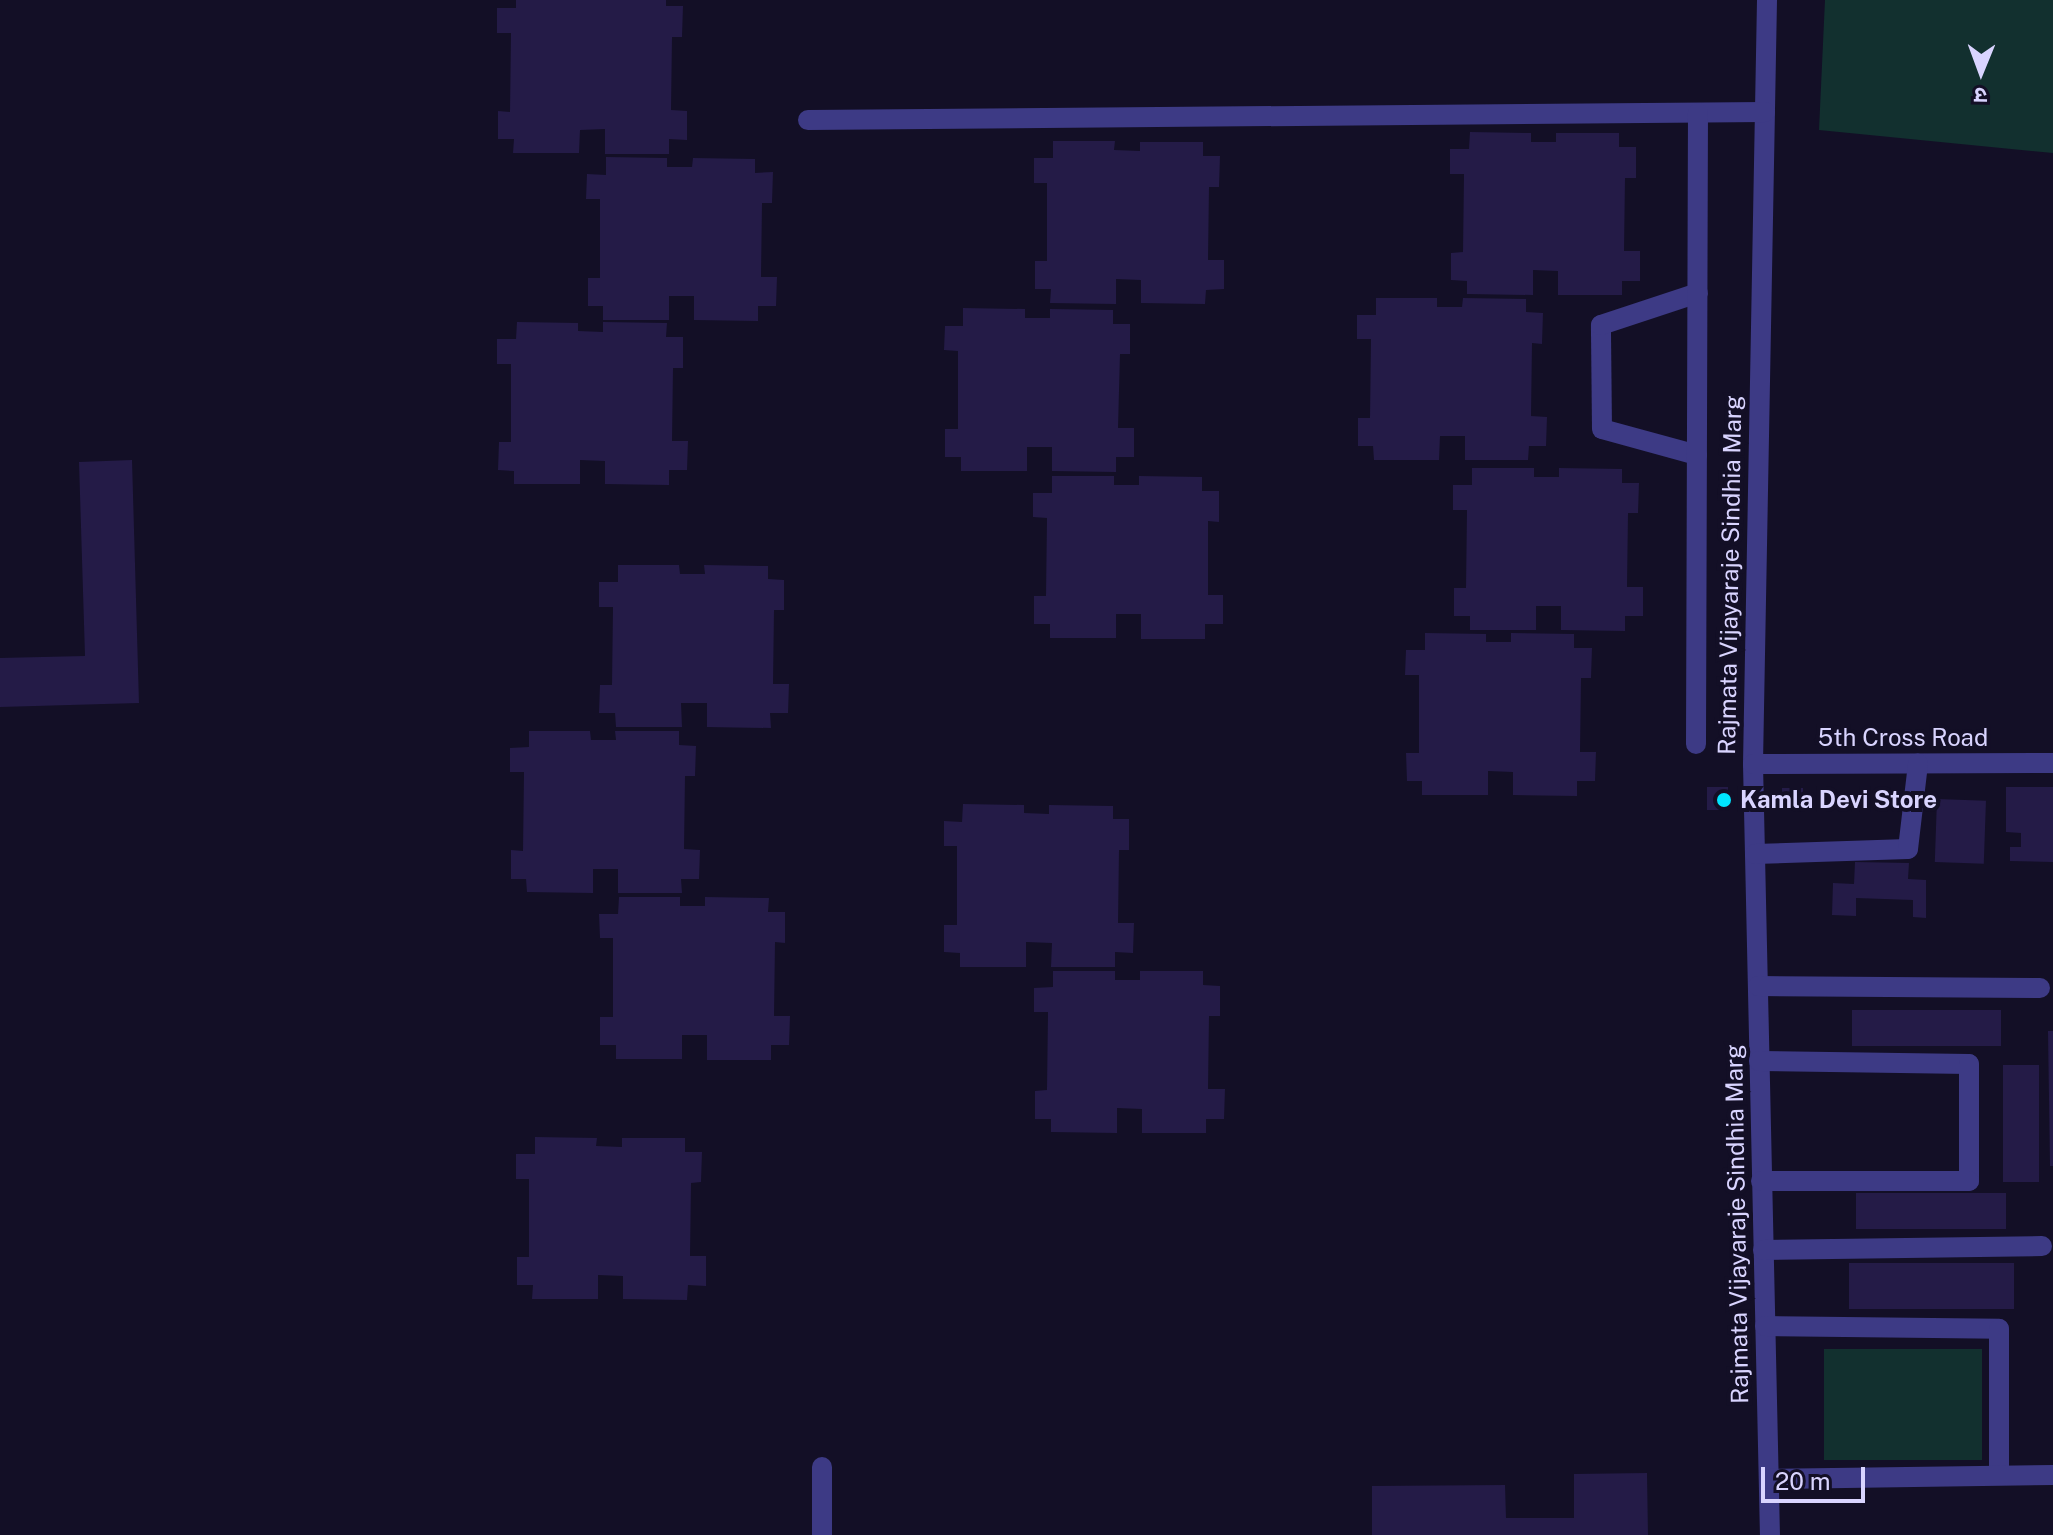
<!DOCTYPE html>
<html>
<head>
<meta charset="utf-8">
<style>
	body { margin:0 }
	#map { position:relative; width:2053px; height:1535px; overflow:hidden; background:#130f26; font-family:"Public Sans","Noto Sans Devanagari",sans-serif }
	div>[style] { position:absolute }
	.green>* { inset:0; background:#12302f; transform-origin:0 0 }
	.building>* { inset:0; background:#241b47; transform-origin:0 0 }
	.minor>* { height:20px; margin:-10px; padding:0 10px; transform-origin:10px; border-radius:10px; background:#3d3a85 }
	.dots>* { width:22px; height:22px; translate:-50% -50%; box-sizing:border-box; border:4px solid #130f26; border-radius:50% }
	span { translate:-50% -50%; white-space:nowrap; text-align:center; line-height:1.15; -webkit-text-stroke:8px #130f26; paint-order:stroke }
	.street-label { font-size:24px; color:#d9d4ff }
	.poi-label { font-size:24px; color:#d9d4ff; font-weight:700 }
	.left { translate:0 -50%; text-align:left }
	.north { position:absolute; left:1941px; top:32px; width:80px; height:80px; -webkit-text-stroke:6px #130f26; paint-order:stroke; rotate:181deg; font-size:22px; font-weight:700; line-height:32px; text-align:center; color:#d9d4ff }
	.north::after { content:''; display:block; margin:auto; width:28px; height:36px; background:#d9d4ff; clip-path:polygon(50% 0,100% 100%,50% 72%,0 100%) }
	.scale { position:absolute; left:1761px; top:1467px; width:104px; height:36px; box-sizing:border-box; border:4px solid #d9d4ff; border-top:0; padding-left:10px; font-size:24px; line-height:28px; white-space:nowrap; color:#d9d4ff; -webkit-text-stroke:6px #130f26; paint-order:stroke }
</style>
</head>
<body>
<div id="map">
	<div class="green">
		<i style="clip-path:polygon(1825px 0,2053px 0,2053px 153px,1819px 130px)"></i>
		<i style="left:1824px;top:1349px;width:158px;height:111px"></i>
	</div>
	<div class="building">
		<i style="clip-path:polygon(516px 0,666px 0,666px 6px,683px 6px,682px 37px,672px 37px,671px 110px,687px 111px,687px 140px,669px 139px,669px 154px,605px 154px,605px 129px,580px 130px,579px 153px,513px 153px,514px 139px,498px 139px,498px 111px,510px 112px,511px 33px,497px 33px,497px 8px,516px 8px)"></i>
		<i style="clip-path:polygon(1470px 132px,1531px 133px,1531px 142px,1556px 142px,1556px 133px,1619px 133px,1619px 147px,1636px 147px,1636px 178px,1625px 178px,1624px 251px,1640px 251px,1640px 281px,1622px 281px,1622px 295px,1558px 295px,1558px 271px,1533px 270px,1533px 295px,1467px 294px,1467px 281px,1451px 280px,1451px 253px,1463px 252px,1464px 174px,1450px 174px,1450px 149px,1469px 149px)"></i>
		<i style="clip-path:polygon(1053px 141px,1115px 141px,1114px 150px,1140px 151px,1140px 142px,1203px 142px,1203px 156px,1220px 156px,1219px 187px,1209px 187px,1208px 260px,1224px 260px,1224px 289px,1206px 290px,1205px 304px,1141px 303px,1141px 280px,1116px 279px,1116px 304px,1050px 303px,1051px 289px,1035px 289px,1035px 261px,1047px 261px,1047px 183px,1034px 183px,1034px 158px,1053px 158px)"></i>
		<i style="clip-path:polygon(606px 157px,667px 158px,667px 167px,692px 167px,693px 158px,755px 159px,755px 173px,773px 172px,772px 203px,762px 203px,761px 277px,777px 277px,776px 306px,758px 306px,758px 321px,694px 320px,694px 296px,669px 296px,669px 320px,603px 320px,603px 306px,588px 306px,588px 278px,600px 278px,600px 199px,586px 199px,587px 174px,606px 175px)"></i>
		<i style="clip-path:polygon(1376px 298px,1437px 298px,1437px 307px,1462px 307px,1463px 298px,1526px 299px,1526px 312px,1543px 313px,1542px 344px,1532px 343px,1531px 416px,1547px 417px,1546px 446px,1529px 446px,1528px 460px,1465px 460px,1465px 436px,1440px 436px,1439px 460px,1374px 460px,1373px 446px,1358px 446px,1358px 418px,1370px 418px,1371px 339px,1357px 339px,1357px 315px,1376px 315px)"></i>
		<i style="clip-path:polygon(963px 308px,1025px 309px,1025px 318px,1050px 318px,1050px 309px,1113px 310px,1113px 324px,1130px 324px,1130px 354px,1120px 354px,1118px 428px,1134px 428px,1134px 457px,1116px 457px,1116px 472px,1052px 471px,1052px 447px,1027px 447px,1027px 471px,961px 471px,961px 457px,945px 457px,945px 429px,958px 429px,958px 351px,944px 350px,945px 326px,963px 326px)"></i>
		<i style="clip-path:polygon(517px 322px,578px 323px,578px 331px,603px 332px,603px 322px,667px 323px,666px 337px,683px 337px,683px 368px,673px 368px,672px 441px,688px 441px,687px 470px,669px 470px,669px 485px,605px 484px,605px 461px,580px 460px,580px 484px,514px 484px,514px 471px,498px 470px,499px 442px,511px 442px,511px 364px,497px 364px,497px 339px,516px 339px)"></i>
		<i style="clip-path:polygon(132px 460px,139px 703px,0 707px,0 658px,85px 656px,79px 462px)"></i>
		<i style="clip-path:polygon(1472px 468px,1534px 468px,1534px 477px,1559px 477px,1559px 468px,1622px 469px,1622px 483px,1639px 483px,1638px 513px,1628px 513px,1627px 587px,1643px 587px,1643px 616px,1625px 616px,1625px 631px,1561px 630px,1561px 606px,1536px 606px,1536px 630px,1470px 630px,1470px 616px,1454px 616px,1454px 588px,1466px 588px,1467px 510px,1453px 510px,1453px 485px,1472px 485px)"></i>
		<i style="clip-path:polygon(1052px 476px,1114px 476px,1114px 485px,1139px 485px,1139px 476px,1202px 477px,1202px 491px,1219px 491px,1219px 522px,1208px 521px,1208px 595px,1223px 595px,1223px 624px,1205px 624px,1205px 639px,1141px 639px,1141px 614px,1116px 614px,1116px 638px,1050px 638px,1050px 624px,1034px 624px,1034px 596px,1046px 596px,1047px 518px,1033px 517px,1033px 493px,1052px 493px)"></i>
		<i style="clip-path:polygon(618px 565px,679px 565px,680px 574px,705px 574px,704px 565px,768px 566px,768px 579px,784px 580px,784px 610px,774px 610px,773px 684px,789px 684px,788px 713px,770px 713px,771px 728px,707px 727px,707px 703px,681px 703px,682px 727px,616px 727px,615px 713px,599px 713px,600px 685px,612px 685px,613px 607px,599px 607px,599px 582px,618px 582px)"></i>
		<i style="clip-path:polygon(1425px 633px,1486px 634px,1486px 642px,1511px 642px,1511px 633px,1574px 634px,1574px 648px,1592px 648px,1591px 678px,1581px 678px,1580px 752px,1596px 752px,1595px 781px,1577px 781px,1577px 796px,1513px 795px,1513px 772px,1488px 771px,1488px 795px,1422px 795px,1422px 781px,1407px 781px,1406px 753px,1419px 753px,1419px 675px,1405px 675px,1406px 650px,1425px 650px)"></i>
		<i style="clip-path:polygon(529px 731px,590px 731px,591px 740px,616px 740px,615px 731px,679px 731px,679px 745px,696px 746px,695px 776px,685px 776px,684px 849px,700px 850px,699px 879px,681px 879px,682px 893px,618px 893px,618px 869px,593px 869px,593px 893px,527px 892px,526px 879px,511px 879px,511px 850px,523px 851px,524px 772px,510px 772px,510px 748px,529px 747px)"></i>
		<i style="left:1728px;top:787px;width:23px;height:21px;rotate:90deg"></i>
		<i style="clip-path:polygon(2006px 787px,2053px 787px,2053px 862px,2010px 861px,2010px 847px,2021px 847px,2021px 833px,2006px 832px)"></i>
		<i style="left:1782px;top:788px;width:21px;height:22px"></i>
		<i style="left:1937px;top:799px;width:49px;height:63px;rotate:2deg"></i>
		<i style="clip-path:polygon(963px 804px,1024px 805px,1024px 813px,1049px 814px,1049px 805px,1113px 806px,1113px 819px,1129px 819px,1129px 850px,1119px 850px,1118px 923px,1134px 923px,1133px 953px,1115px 952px,1115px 967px,1051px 967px,1052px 943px,1026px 942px,1026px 967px,960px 967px,960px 953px,944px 952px,944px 925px,957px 925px,957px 846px,944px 846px,944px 821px,962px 822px)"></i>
		<i style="clip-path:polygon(1855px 862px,1909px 863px,1908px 879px,1926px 880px,1926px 918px,1913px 917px,1913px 900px,1856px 898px,1856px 916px,1832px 915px,1833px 883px,1854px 884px)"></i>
		<i style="clip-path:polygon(619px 897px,680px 897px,680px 906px,705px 906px,705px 897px,769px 898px,768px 912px,785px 912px,785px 943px,775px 942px,774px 1016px,790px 1016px,789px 1045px,771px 1045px,771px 1060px,707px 1060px,707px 1035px,682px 1035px,682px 1059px,616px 1059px,616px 1045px,600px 1045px,600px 1017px,613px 1017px,613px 938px,600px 938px,599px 914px,618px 914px)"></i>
		<i style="clip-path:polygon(1053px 971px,1115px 971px,1115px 980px,1140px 980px,1140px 971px,1203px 971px,1203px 985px,1220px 986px,1220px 1016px,1209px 1016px,1208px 1089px,1225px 1089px,1224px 1119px,1206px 1119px,1206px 1133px,1142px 1133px,1142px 1109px,1117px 1108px,1117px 1133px,1051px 1132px,1051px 1119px,1035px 1119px,1035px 1091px,1047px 1090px,1048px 1012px,1034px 1012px,1034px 988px,1053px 987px)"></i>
		<i style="left:1852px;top:1010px;width:149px;height:36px"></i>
		<i style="clip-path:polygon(2048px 1031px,2053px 1031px,2053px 1166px,2050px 1166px)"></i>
		<i style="left:2003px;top:1065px;width:36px;height:117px"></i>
		<i style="clip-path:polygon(535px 1137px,597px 1138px,596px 1146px,622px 1147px,622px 1138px,685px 1138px,685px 1152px,702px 1152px,701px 1182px,691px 1183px,690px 1256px,706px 1256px,706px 1286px,688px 1285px,687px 1300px,623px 1299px,623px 1276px,598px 1275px,598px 1299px,532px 1299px,533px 1285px,517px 1285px,517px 1257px,529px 1257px,529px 1179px,516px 1179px,516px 1154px,535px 1154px)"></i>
		<i style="left:1856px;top:1193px;width:150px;height:36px"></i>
		<i style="left:2014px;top:1263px;width:46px;height:165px;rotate:90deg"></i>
		<i style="clip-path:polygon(1647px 1473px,1648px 1535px,1372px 1535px,1372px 1486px,1505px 1485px,1506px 1518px,1574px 1518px,1574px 1474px)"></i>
	</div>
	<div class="minor">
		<i style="left:1767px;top:0;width:764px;rotate:91.05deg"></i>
		<i style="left:1753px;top:764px;width:771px;rotate:88.74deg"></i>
		<i style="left:808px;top:120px;width:957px;rotate:-0.48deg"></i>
		<i style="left:1697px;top:455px;width:98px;rotate:-164.7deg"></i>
		<i style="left:1602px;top:429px;width:104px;rotate:-90.6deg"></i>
		<i style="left:1601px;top:325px;width:102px;rotate:-18.3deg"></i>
		<i style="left:1696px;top:744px;width:631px;rotate:-89.82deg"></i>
		<i style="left:1753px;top:764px;width:300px;rotate:-0.2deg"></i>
		<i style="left:1755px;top:854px;width:153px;rotate:-1.9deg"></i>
		<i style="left:1908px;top:849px;width:86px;rotate:-83.3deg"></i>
		<i style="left:1758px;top:986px;width:282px;rotate:0.4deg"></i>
		<i style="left:1759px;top:1061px;width:210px;rotate:0.8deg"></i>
		<i style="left:1969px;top:1064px;width:117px;rotate:90deg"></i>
		<i style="left:1969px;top:1181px;width:208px;rotate:180deg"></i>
		<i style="left:1763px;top:1250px;width:279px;rotate:-0.8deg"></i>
		<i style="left:1765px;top:1326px;width:234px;rotate:0.7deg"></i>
		<i style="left:1999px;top:1329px;width:146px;rotate:90deg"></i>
		<i style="left:1769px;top:1479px;width:284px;rotate:-0.8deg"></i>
		<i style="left:822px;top:1535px;width:68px;rotate:-90deg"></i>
	</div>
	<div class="dots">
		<i style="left:1724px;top:800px;background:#00e5ff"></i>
	</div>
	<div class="street-label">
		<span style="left:1730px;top:575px;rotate:-89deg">Rajmata Vijayaraje Sindhia Marg</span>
		<span style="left:1903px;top:738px">5th Cross Road</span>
		<span style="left:1737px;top:1224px;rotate:-91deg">Rajmata Vijayaraje Sindhia Marg</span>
	</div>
	<div class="poi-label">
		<span class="left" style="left:1740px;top:800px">Kamla Devi Store</span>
	</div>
	<div class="north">उ</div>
	<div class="scale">20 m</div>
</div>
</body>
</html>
